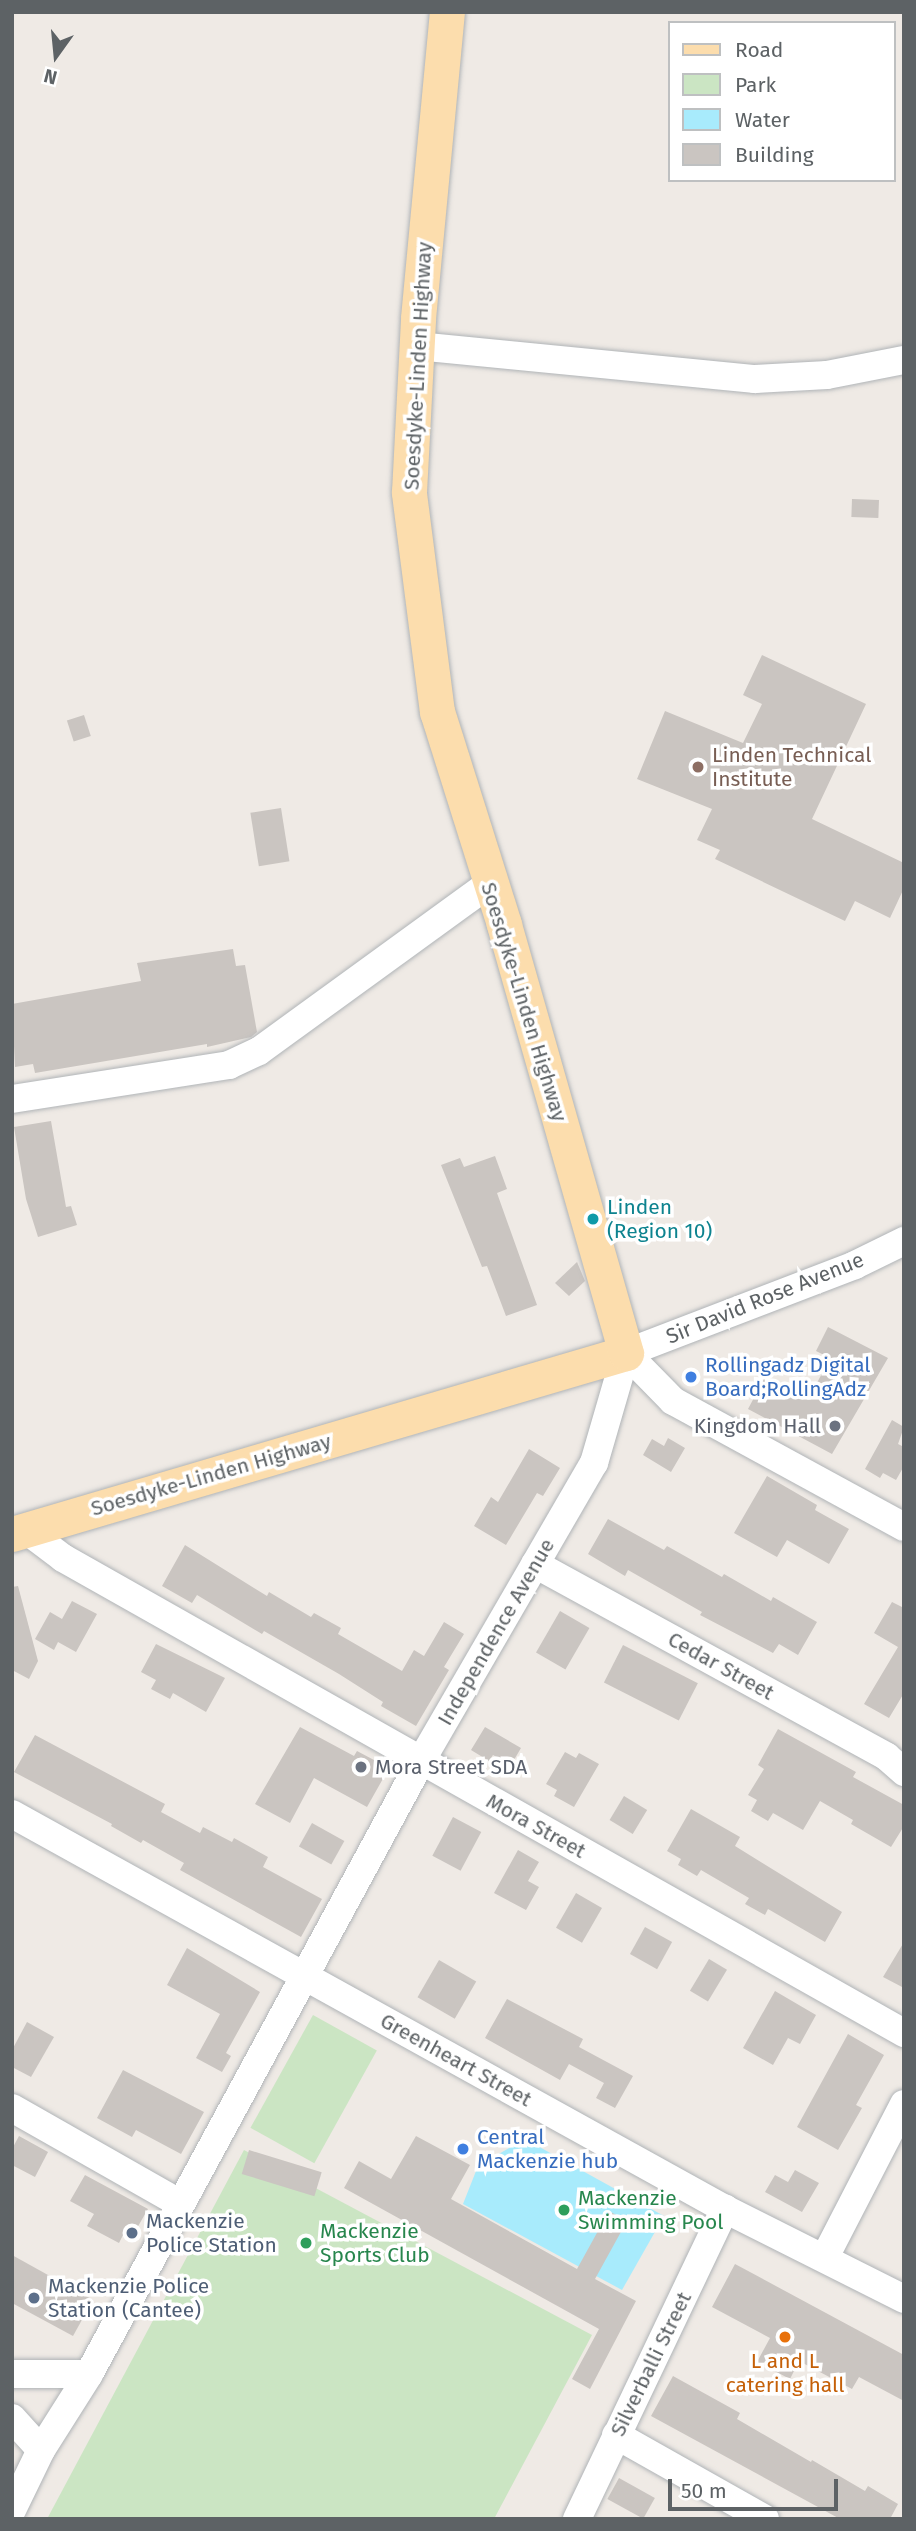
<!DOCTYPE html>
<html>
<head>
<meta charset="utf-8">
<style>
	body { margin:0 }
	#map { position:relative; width:916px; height:2531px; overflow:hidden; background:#efeae5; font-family:"Fira Sans",sans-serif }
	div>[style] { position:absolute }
	.green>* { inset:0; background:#cbe5c3; transform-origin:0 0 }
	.water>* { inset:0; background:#a8ebfc }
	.building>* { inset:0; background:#cac5c1; transform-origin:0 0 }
	.roads { filter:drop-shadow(0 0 2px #b0b4b7) drop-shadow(0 0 2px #b0b4b7) }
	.minor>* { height:28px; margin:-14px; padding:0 14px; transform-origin:14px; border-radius:14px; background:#fff }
	.major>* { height:35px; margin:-17.5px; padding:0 17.5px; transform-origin:17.5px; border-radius:17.5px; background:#fcddad }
	.dots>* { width:19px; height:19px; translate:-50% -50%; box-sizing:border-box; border:4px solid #fff; border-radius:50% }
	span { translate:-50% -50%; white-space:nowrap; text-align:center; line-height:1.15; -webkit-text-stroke:7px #fff; paint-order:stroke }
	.street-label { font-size:21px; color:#5d6265 }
	.education-label { font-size:21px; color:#785e54 }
	.left { translate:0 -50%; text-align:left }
	.culture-label { font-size:21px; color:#0d838f }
	.shop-label { font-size:21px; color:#366cbe }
	.worship-label { font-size:21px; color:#5b616d }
	.right { translate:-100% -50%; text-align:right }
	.leisure-label { font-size:21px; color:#27864d }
	.service-label { font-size:21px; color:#4e5e75 }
	.food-label { font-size:21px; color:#c56008 }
	.frame { position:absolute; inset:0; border:14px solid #5d6265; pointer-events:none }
	.legend { position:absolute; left:668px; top:21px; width:228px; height:161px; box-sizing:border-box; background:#fff; border:2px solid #bec0c1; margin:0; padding:9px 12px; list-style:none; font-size:21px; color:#5d6265 }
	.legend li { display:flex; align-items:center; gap:14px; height:35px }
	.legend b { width:35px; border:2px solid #bec0c1 }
	.north { position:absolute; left:21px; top:21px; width:70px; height:70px; -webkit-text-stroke:5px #fff; paint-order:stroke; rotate:195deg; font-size:19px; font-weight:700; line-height:28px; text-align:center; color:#5d6265 }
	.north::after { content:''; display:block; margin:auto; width:24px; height:32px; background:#5d6265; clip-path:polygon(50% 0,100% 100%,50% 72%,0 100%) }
	.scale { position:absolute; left:668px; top:2479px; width:170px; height:32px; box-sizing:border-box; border:4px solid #5d6265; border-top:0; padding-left:9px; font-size:21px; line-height:24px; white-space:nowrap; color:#5d6265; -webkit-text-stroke:5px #fff; paint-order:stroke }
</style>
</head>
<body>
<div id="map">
	<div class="green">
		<i style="left:313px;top:2015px;width:73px;height:129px;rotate:29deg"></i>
		<i style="clip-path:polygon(244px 2150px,592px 2335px,494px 2519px,47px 2519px)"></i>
	</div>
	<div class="water">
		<i style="clip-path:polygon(525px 2139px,664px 2216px,622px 2290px,463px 2204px,478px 2166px)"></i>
	</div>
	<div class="building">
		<i style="left:852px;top:499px;width:27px;height:18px;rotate:2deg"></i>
		<i style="clip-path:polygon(762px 655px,866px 704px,812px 819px,904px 863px,904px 888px,890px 918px,855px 901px,845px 921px,715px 859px,720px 850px,697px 840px,712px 809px,637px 779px,665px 711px,743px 743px,762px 704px,743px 695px)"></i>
		<i style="left:84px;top:715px;width:22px;height:18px;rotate:72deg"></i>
		<i style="left:281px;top:808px;width:54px;height:31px;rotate:81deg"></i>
		<i style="clip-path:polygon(233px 949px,236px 966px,245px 965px,257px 1032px,251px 1037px,207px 1047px,207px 1044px,35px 1073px,33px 1064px,15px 1067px,12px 1004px,141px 981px,137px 963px)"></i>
		<i style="clip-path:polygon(51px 1121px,66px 1207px,71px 1206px,77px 1225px,38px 1237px,26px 1199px,14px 1127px)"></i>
		<i style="clip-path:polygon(495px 1156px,507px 1189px,497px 1193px,537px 1305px,506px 1316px,487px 1266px,482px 1267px,441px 1165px,460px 1158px,464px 1167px)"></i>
		<i style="clip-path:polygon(577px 1262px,585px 1281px,569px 1296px,555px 1283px)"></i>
		<i style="clip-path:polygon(828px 1327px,888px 1358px,832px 1454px,748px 1409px,765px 1377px,808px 1400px,830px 1358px,816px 1351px)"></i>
		<i style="clip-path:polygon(892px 1420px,904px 1427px,898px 1444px,904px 1447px,904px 1466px,896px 1480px,883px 1473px,880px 1478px,865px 1469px)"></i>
		<i style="clip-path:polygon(668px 1438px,685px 1448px,671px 1472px,643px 1455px,652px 1439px,664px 1446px)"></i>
		<i style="clip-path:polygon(529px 1449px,560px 1468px,543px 1496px,537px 1493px,506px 1545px,474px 1526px,491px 1497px,498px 1502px)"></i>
		<i style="clip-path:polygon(767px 1476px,817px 1505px,815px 1510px,849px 1529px,829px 1564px,787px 1540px,777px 1557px,734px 1533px)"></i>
		<i style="clip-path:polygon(608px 1519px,664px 1550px,667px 1546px,722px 1577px,724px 1574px,771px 1601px,773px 1597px,817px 1622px,798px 1655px,779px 1644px,773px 1653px,700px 1615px,702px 1612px,628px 1570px,625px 1576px,588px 1554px)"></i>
		<i style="clip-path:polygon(185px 1545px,267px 1596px,269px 1592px,311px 1617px,314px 1613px,341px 1628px,338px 1634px,402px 1671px,414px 1650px,424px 1656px,444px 1622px,464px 1634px,444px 1667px,449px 1670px,416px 1726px,381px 1706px,383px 1702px,339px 1674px,264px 1631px,262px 1634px,197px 1595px,192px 1603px,162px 1586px)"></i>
		<i style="clip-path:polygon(18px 1586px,38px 1661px,29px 1679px,12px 1670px,12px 1587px)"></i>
		<i style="clip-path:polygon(72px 1601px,97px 1614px,76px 1652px,58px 1642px,54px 1650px,35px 1639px,50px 1612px,62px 1619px)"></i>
		<i style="clip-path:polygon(892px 1602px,904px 1608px,904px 1693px,889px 1718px,864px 1704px,898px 1647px,874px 1633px)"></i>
		<i style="left:560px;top:1611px;width:34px;height:48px;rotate:30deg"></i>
		<i style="clip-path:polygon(156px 1644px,225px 1678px,206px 1712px,173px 1693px,170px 1699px,151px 1689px,156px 1680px,141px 1672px)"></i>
		<i style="left:623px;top:1645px;width:84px;height:42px;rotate:27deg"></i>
		<i style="clip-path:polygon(300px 1727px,354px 1756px,357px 1751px,389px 1768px,367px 1807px,314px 1778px,290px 1823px,255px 1804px)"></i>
		<i style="clip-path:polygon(485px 1727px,521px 1748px,511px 1765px,493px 1755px,489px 1761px,471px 1750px)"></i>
		<i style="clip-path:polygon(778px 1729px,856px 1772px,853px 1777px,904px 1805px,904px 1826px,891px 1847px,851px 1824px,853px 1820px,820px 1801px,803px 1830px,773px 1813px,768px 1821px,751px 1811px,757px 1800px,748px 1795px,764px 1769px,758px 1765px)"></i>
		<i style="clip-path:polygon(35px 1735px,165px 1804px,161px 1812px,200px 1833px,203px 1827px,232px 1842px,234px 1838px,268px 1857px,263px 1867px,322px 1899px,301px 1937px,180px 1870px,184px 1863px,143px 1840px,141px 1843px,111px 1826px,112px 1824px,14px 1772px)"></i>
		<i style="clip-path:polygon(565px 1752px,576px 1758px,579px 1753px,599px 1764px,574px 1807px,554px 1796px,557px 1790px,546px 1784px)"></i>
		<i style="left:624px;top:1796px;width:27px;height:28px;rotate:31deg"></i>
		<i style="clip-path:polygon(691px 1809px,740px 1837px,735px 1846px,842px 1912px,825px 1942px,768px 1909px,765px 1915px,745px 1904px,749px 1898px,701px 1870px,697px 1876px,678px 1865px,681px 1859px,667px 1851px)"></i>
		<i style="left:453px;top:1817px;width:32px;height:44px;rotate:28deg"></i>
		<i style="left:312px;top:1823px;width:37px;height:27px;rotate:29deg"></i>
		<i style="clip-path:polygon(518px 1850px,539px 1862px,528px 1881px,539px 1887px,526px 1910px,494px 1893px)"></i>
		<i style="left:576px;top:1893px;width:30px;height:40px;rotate:30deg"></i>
		<i style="left:645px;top:1927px;width:31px;height:31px;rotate:29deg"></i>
		<i style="clip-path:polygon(904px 1942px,904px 1988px,883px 1977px)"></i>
		<i style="clip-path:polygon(187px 1948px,260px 1992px,226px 2053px,231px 2056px,222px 2072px,196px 2058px,220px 2014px,167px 1985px)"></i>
		<i style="left:709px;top:1959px;width:21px;height:37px;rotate:31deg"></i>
		<i style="left:439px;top:1960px;width:43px;height:43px;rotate:30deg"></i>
		<i style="clip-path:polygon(775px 1991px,816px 2015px,800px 2044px,788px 2038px,773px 2065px,743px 2048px)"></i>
		<i style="clip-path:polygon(507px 1999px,583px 2039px,579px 2047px,633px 2076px,615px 2108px,596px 2098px,604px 2083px,569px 2064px,560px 2080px,485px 2038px)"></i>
		<i style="clip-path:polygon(27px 2022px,54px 2037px,31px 2077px,12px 2067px,12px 2050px)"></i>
		<i style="clip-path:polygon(848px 2034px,884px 2055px,856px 2105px,862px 2108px,838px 2150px,797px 2127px)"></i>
		<i style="clip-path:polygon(123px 2070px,204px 2112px,181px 2154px,136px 2130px,132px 2137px,97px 2118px)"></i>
		<i style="clip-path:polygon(19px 2136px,48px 2152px,35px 2177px,12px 2165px,12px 2149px)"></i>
		<i style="clip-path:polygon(416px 2136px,470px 2165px,451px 2199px,577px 2269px,609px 2211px,627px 2221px,595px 2279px,636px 2301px,590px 2389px,572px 2379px,599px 2329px,344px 2188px,359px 2161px,391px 2179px)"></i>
		<i style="left:249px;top:2150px;width:76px;height:25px;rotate:17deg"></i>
		<i style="clip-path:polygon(795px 2170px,819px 2183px,802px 2212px,765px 2192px,775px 2175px,788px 2182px)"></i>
		<i style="clip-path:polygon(85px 2175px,148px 2209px,133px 2235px,125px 2231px,119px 2243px,87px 2226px,94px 2214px,70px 2201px)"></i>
		<i style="clip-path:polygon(12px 2255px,93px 2300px,73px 2336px,12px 2303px)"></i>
		<i style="clip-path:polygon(735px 2264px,904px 2355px,904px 2401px,859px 2377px,852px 2389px,799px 2361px,790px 2379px,757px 2362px,770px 2338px,712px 2307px)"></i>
		<i style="clip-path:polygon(673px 2376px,740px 2413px,737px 2419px,811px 2462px,812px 2460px,865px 2491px,868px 2486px,898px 2504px,890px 2519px,840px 2519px,651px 2416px)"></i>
		<i style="left:619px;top:2478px;width:41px;height:24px;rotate:29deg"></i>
	</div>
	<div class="roads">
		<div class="minor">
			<i style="left:417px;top:346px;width:340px;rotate:5.6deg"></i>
			<i style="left:755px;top:379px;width:72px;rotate:-3.2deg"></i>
			<i style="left:827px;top:375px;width:78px;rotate:-11deg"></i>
			<i style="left:12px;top:1099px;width:220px;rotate:-8.9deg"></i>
			<i style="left:229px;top:1065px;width:33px;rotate:-25deg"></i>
			<i style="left:259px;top:1051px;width:284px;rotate:-36deg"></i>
			<i style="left:626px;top:1353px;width:67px;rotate:45.6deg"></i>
			<i style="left:673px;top:1401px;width:263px;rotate:28.6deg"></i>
			<i style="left:626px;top:1353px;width:245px;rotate:-21deg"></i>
			<i style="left:855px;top:1265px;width:55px;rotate:-26.1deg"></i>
			<i style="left:26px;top:1530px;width:46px;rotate:37.1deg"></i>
			<i style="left:63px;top:1558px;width:966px;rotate:29.46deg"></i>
			<i style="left:535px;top:1564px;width:401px;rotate:28.7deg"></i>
			<i style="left:887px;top:1757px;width:23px;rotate:41deg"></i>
			<i style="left:12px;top:1814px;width:815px;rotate:28.99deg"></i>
			<i style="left:725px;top:2209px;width:200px;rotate:26.7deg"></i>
			<i style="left:12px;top:2108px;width:192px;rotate:29.6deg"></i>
			<i style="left:825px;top:2257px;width:172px;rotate:-62.7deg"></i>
			<i style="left:12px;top:2374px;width:77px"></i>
			<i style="left:12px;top:2418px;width:43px;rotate:47.8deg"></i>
			<i style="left:616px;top:2435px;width:171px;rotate:29.4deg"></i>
			<i style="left:12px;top:2510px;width:67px;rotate:-64.2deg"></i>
			<i style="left:41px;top:2450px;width:90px;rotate:-57.7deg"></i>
			<i style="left:89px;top:2374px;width:697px;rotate:-61.56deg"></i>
			<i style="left:421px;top:1761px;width:345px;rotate:-59.9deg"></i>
			<i style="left:594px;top:1463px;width:115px;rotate:-73.8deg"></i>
			<i style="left:577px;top:2519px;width:344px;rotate:-64.5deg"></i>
		</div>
		<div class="major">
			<i style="left:12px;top:1534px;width:640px;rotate:-16.42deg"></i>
			<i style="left:626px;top:1353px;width:446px;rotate:-105.9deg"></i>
			<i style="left:504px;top:924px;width:222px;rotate:-107.5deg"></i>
			<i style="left:437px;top:712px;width:222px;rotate:-97.3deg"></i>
			<i style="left:409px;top:492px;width:174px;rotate:-87deg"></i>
			<i style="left:418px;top:318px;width:307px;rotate:-84.6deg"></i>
		</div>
	</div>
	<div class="dots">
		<i style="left:698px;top:767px;background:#8d6e63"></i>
		<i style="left:593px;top:1219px;background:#0f9aa8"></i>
		<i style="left:691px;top:1377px;background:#3f7fe0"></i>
		<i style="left:835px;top:1426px;background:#6b7280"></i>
		<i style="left:361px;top:1767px;background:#6b7280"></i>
		<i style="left:463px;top:2149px;background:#3f7fe0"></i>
		<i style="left:564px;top:2210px;background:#2e9e5b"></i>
		<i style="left:132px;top:2233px;background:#5c6f8a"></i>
		<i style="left:306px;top:2243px;background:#2e9e5b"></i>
		<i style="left:34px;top:2298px;background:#5c6f8a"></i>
		<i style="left:785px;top:2337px;background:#e8710a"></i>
	</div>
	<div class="street-label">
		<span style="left:418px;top:366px;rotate:-87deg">Soesdyke-Linden Highway</span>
		<span style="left:524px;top:1002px;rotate:73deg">Soesdyke-Linden Highway</span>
		<span style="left:765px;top:1298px;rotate:-22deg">Sir David Rose Avenue</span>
		<span style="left:211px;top:1475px;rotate:-16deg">Soesdyke-Linden Highway</span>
		<span style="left:496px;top:1632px;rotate:-60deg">Independence Avenue</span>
		<span style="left:721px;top:1666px;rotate:29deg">Cedar Street</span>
		<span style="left:536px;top:1826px;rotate:29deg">Mora Street</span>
		<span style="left:456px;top:2060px;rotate:29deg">Greenheart Street</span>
		<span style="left:651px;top:2364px;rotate:-64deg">Silverballi Street</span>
	</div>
	<div class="education-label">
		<span class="left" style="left:712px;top:767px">Linden Technical<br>Institute</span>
	</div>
	<div class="culture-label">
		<span class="left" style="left:607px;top:1219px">Linden<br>(Region 10)</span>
	</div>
	<div class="shop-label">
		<span class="left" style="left:705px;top:1377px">Rollingadz Digital<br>Board;RollingAdz</span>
		<span class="left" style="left:477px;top:2149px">Central<br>Mackenzie hub</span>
	</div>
	<div class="worship-label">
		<span class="right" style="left:821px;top:1426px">Kingdom Hall</span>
		<span class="left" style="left:375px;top:1767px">Mora Street SDA</span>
	</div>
	<div class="leisure-label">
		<span class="left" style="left:578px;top:2210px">Mackenzie<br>Swimming Pool</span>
		<span class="left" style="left:320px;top:2243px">Mackenzie<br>Sports Club</span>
	</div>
	<div class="service-label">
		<span class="left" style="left:146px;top:2233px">Mackenzie<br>Police Station</span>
		<span class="left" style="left:48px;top:2298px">Mackenzie Police<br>Station (Cantee)</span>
	</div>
	<div class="food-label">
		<span style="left:785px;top:2373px">L and L<br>catering hall</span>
	</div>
	<div class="frame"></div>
	<ul class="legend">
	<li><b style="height:9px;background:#fcddad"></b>Road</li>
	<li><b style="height:19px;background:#cbe5c3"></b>Park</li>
	<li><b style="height:19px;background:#a8ebfc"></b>Water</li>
	<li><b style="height:19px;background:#cac5c1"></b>Building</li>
	</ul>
	<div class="north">N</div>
	<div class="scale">50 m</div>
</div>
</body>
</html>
